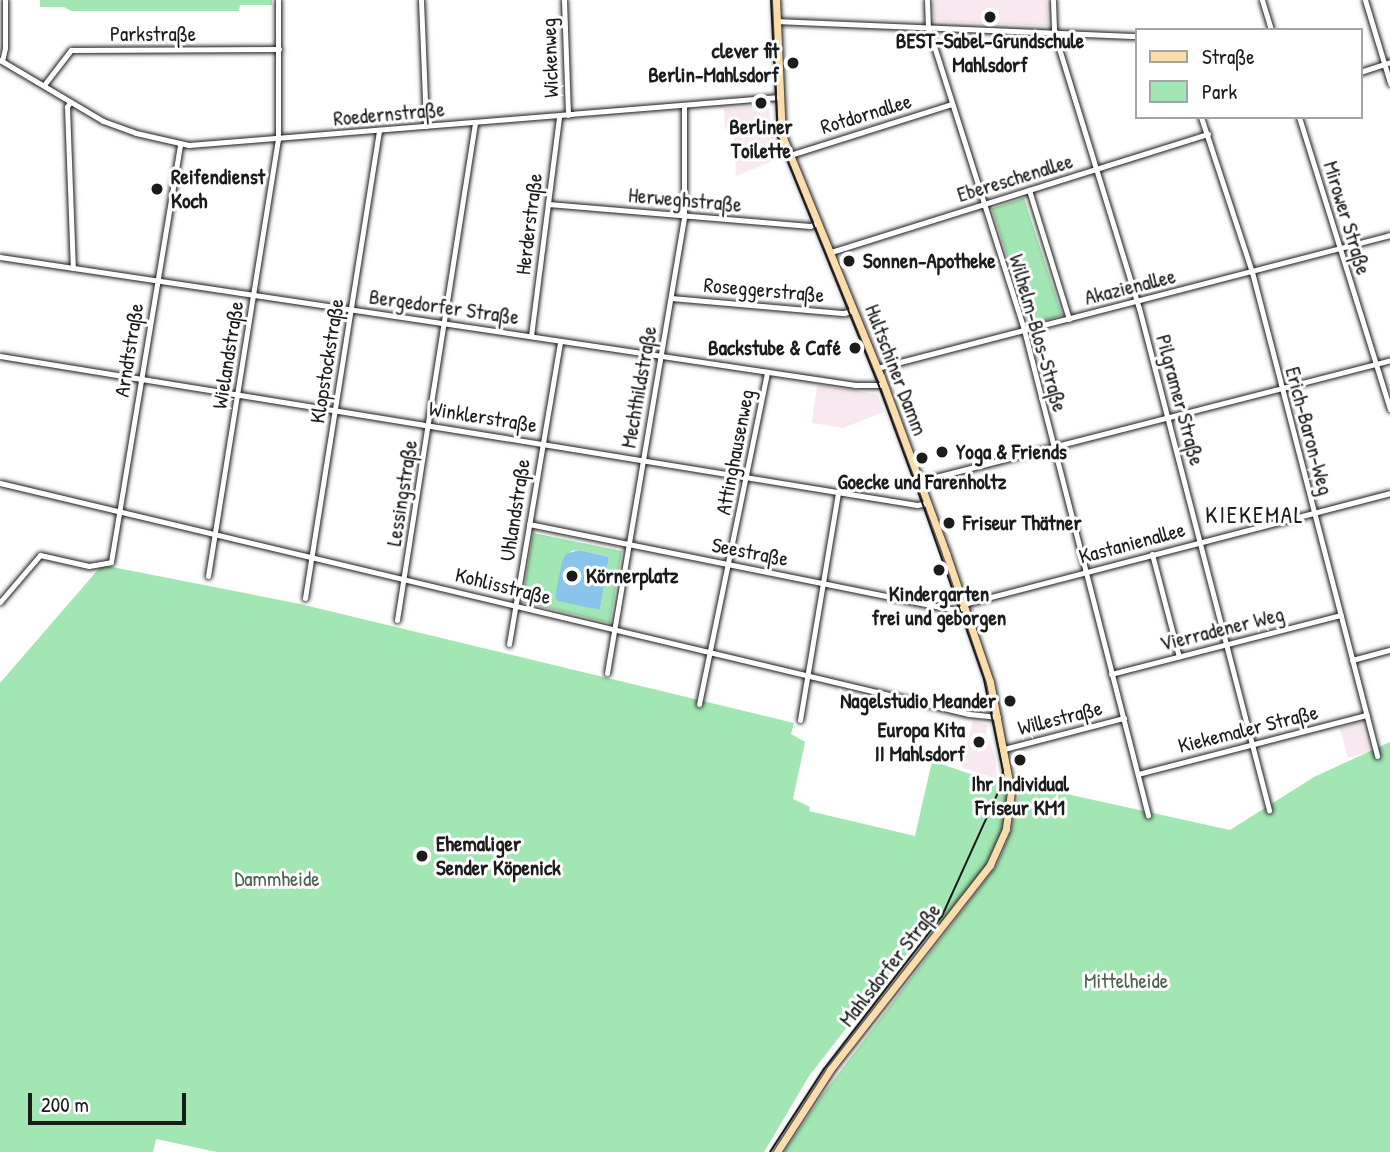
<!DOCTYPE html>
<html>
<head>
<meta charset="utf-8">
<style>
	body { margin:0 }
	#map { position:relative; width:1390px; height:1152px; overflow:hidden; background:#fff; font-family:"Patrick Hand",sans-serif }
	div>[style] { position:absolute }
	.built>* { inset:0; background:#f8e8f0; transform-origin:0 0 }
	.green>* { inset:0; background:#a1e6b3; transform-origin:0 0 }
	.water>* { inset:0; background:#8bc4ea }
	.roads { filter:drop-shadow(0 0 2px #1c1c1c) drop-shadow(0 0 2px #1c1c1c) }
	.minor>* { height:5px; margin:-2.5px; padding:0 2.5px; transform-origin:2.5px; border-radius:2.5px; background:#fff }
	.major>* { height:7px; margin:-3.5px; padding:0 3.5px; transform-origin:3.5px; border-radius:3.5px; background:#fbddab }
	.tram>* { height:2px; margin:-1px; padding:0 1px; transform-origin:1px; border-radius:1px; background:#1c1c1c }
	.dots>* { width:19px; height:19px; translate:-50% -50%; box-sizing:border-box; border:4px solid #fff; border-radius:50% }
	span { translate:-50% -50%; white-space:nowrap; text-align:center; line-height:1.15; -webkit-text-stroke:6px #fff; paint-order:stroke }
	.street-label { font-size:21px; color:#1c1c1c }
	.poi-label { font-size:21px; color:#1c1c1c; font-weight:700 }
	.right { translate:-100% -50%; text-align:right }
	.left { translate:0 -50%; text-align:left }
	.park-label { font-size:21px; color:#4b6351 }
	.neighbourhood-label { font-size:23px; color:#1c1c1c; letter-spacing:2px }
	.legend { position:absolute; left:1135px; top:28px; width:228px; height:91px; box-sizing:border-box; background:#fff; border:2px solid #a4a4a4; margin:0; padding:9px 12px; list-style:none; font-size:21px; color:#1c1c1c }
	.legend li { display:flex; align-items:center; gap:14px; height:35px }
	.legend b { width:35px; border:2px solid #a4a4a4 }
	.scale { position:absolute; left:28px; top:1093px; width:158px; height:32px; box-sizing:border-box; border:4px solid #1c1c1c; border-top:0; padding-left:9px; font-size:21px; line-height:24px; white-space:nowrap; color:#1c1c1c; -webkit-text-stroke:5px #fff; paint-order:stroke }
</style>
</head>
<body>
<div id="map">
	<div class="built">
		<i style="clip-path:polygon(933px 0,1047px 0,1048px 26px,934px 21px)"></i>
		<i style="clip-path:polygon(769px 105px,770px 127px,781px 158px,736px 176px,734px 138px,730px 129px,725px 129px,724px 109px)"></i>
		<i style="clip-path:polygon(817px 385px,877px 394px,884px 412px,843px 428px,812px 423px)"></i>
		<i style="clip-path:polygon(973px 721px,988px 725px,986px 733px,995px 756px,997px 779px,961px 767px)"></i>
		<i style="left:1361px;top:722px;width:31px;height:22px;rotate:75deg"></i>
	</div>
	<div class="green">
		<i style="clip-path:polygon(40px 0,272px 0,272px 5px,240px 5px,239px 11px,71px 11px,64px 7px,40px 7px)"></i>
		<i style="left:1024px;top:198px;width:123px;height:34px;rotate:72deg"></i>
		<i style="clip-path:polygon(evenodd,533px 533px,622px 551px,610px 623px,522px 602px,533px 533px,579px 550px,609px 557px,600px 610px,555px 598px,571px 551px,579px 550px)"></i>
		<i style="clip-path:polygon(102px 565px,300px 604px,794px 723px,791px 734px,805px 742px,793px 799px,810px 807px,809px 811px,915px 836px,932px 761px,1006px 786px,1008px 801px,1003px 829px,982px 873px,939px 925px,934px 921px,862px 1008px,809px 1076px,764px 1152px,217px 1152px,156px 1139px,153px 1152px,0 1152px,0 683px)"></i>
		<i style="clip-path:polygon(1390px 742px,1390px 1152px,784px 1152px,823px 1094px,997px 865px,1011px 831px,1021px 784px,1230px 830px,1314px 777px)"></i>
	</div>
	<div class="water">
		<i style="clip-path:polygon(579px 550px,609px 557px,600px 610px,558px 601px,555px 598px,562px 561px,566px 554px)"></i>
	</div>
	<div class="roads">
		<div class="minor">
			<i style="left:421px;top:0;width:126px;rotate:87.7deg"></i>
			<i style="left:564px;top:0;width:115px;rotate:88deg"></i>
			<i style="left:927px;top:0;width:27px;rotate:88deg"></i>
			<i style="left:928px;top:27px;width:318px;rotate:72.4deg"></i>
			<i style="left:1024px;top:330px;width:501px;rotate:75.66deg"></i>
			<i style="left:1053px;top:0;width:32px;rotate:88deg"></i>
			<i style="left:1054px;top:32px;width:289px;rotate:72.9deg"></i>
			<i style="left:1139px;top:308px;width:519px;rotate:75.48deg"></i>
			<i style="left:1262px;top:0;width:31px;rotate:73deg"></i>
			<i style="left:1365px;top:0;width:87px;rotate:73.2deg"></i>
			<i style="left:777px;top:21px;width:359px;rotate:2.4deg"></i>
			<i style="left:0;top:60px;width:120px;rotate:30.6deg"></i>
			<i style="left:103px;top:121px;width:35px;rotate:20deg"></i>
			<i style="left:136px;top:133px;width:54px;rotate:12.8deg"></i>
			<i style="left:189px;top:145px;width:592px;rotate:-4.65deg"></i>
			<i style="left:2px;top:61px;width:13px;rotate:-77deg"></i>
			<i style="left:5px;top:48px;width:48px;rotate:-90deg"></i>
			<i style="left:1360px;top:72px;width:32px;rotate:-18deg"></i>
			<i style="left:44px;top:85px;width:44px;rotate:-52.4deg"></i>
			<i style="left:71px;top:50px;width:208px;rotate:-0.3deg"></i>
			<i style="left:70px;top:102px;width:6px;rotate:121deg"></i>
			<i style="left:67px;top:107px;width:161px;rotate:87.9deg"></i>
			<i style="left:1201px;top:117px;width:163px;rotate:71.8deg"></i>
			<i style="left:1252px;top:272px;width:500px;rotate:75.5deg"></i>
			<i style="left:1299px;top:117px;width:306px;rotate:72.7deg"></i>
			<i style="left:790px;top:155px;width:170px;rotate:-17.5deg"></i>
			<i style="left:1029px;top:190px;width:135px;rotate:72.8deg"></i>
			<i style="left:548px;top:204px;width:263px;rotate:4.8deg"></i>
			<i style="left:810px;top:226px;width:9px;rotate:-21deg"></i>
			<i style="left:831px;top:252px;width:395px;rotate:-17.4deg"></i>
			<i style="left:0;top:257px;width:865px;rotate:8.51deg"></i>
			<i style="left:855px;top:385px;width:29px"></i>
			<i style="left:671px;top:298px;width:174px;rotate:5deg"></i>
			<i style="left:844px;top:313px;width:10px;rotate:-17deg"></i>
			<i style="left:531px;top:336px;width:222px;rotate:-82.7deg"></i>
			<i style="left:0;top:356px;width:929px;rotate:9.23deg"></i>
			<i style="left:917px;top:505px;width:11px;rotate:-10deg"></i>
			<i style="left:877px;top:368px;width:530px;rotate:-14.53deg"></i>
			<i style="left:920px;top:481px;width:485px;rotate:-14.4deg"></i>
			<i style="left:0;top:483px;width:996px;rotate:13.41deg"></i>
			<i style="left:969px;top:714px;width:29px;rotate:6deg"></i>
			<i style="left:529px;top:524px;width:435px;rotate:11.4deg"></i>
			<i style="left:955px;top:610px;width:10px;rotate:-17deg"></i>
			<i style="left:1152px;top:554px;width:106px;rotate:75.3deg"></i>
			<i style="left:208px;top:576px;width:443px;rotate:-80.9deg"></i>
			<i style="left:278px;top:139px;width:139px;rotate:-90deg"></i>
			<i style="left:305px;top:598px;width:474px;rotate:-81deg"></i>
			<i style="left:0;top:602px;width:62px;rotate:-49.6deg"></i>
			<i style="left:40px;top:555px;width:50px;rotate:12.7deg"></i>
			<i style="left:89px;top:566px;width:22px;rotate:-10deg"></i>
			<i style="left:111px;top:562px;width:424px;rotate:-80.6deg"></i>
			<i style="left:964px;top:604px;width:440px;rotate:-14.6deg"></i>
			<i style="left:397px;top:620px;width:503px;rotate:-81.08deg"></i>
			<i style="left:509px;top:644px;width:307px;rotate:-80.4deg"></i>
			<i style="left:1352px;top:660px;width:39px;rotate:-15deg"></i>
			<i style="left:607px;top:673px;width:463px;rotate:-80.4deg"></i>
			<i style="left:684px;top:216px;width:111px;rotate:-90deg"></i>
			<i style="left:1111px;top:674px;width:237px;rotate:-14.4deg"></i>
			<i style="left:699px;top:704px;width:339px;rotate:-78.4deg"></i>
			<i style="left:800px;top:720px;width:231px;rotate:-80.5deg"></i>
			<i style="left:1004px;top:749px;width:124px;rotate:-14.5deg"></i>
			<i style="left:1138px;top:774px;width:236px;rotate:-14.5deg"></i>
		</div>
		<div class="major">
			<i style="left:776px;top:0;width:135px;rotate:87.5deg"></i>
			<i style="left:782px;top:135px;width:261px;rotate:67.8deg"></i>
			<i style="left:881px;top:377px;width:188px;rotate:69.7deg"></i>
			<i style="left:946px;top:553px;width:136px;rotate:71.2deg"></i>
			<i style="left:990px;top:682px;width:112px;rotate:79.2deg"></i>
			<i style="left:1011px;top:792px;width:37px;rotate:98deg"></i>
			<i style="left:1006px;top:829px;width:39px;rotate:114deg"></i>
			<i style="left:990px;top:865px;width:260px;rotate:128deg"></i>
			<i style="left:830px;top:1070px;width:98px;rotate:122.9deg"></i>
		</div>
	</div>
	<div class="tram">
		<i style="left:770px;top:1152px;width:99px;rotate:-57deg"></i>
		<i style="left:824px;top:1069px;width:193px;rotate:-52.4deg"></i>
		<i style="left:942px;top:916px;width:141px;rotate:-65.6deg"></i>
		<i style="left:1000px;top:788px;width:17px;rotate:-80deg"></i>
		<i style="left:1003px;top:771px;width:94px;rotate:-101.7deg"></i>
		<i style="left:984px;top:679px;width:184px;rotate:-109.3deg"></i>
		<i style="left:923px;top:505px;width:127px;rotate:-110.3deg"></i>
		<i style="left:879px;top:386px;width:269px;rotate:-112.1deg"></i>
		<i style="left:778px;top:137px;width:137px;rotate:-92.9deg"></i>
	</div>
	<div class="dots">
		<i style="left:990px;top:17px;background:#1c1c1c"></i>
		<i style="left:793px;top:63px;background:#1c1c1c"></i>
		<i style="left:761px;top:103px;background:#1c1c1c"></i>
		<i style="left:157px;top:189px;background:#1c1c1c"></i>
		<i style="left:849px;top:261px;background:#1c1c1c"></i>
		<i style="left:855px;top:348px;background:#1c1c1c"></i>
		<i style="left:942px;top:452px;background:#1c1c1c"></i>
		<i style="left:922px;top:458px;background:#1c1c1c"></i>
		<i style="left:949px;top:523px;background:#1c1c1c"></i>
		<i style="left:939px;top:570px;background:#1c1c1c"></i>
		<i style="left:572px;top:576px;background:#1c1c1c"></i>
		<i style="left:1010px;top:701px;background:#1c1c1c"></i>
		<i style="left:979px;top:742px;background:#1c1c1c"></i>
		<i style="left:1020px;top:760px;background:#1c1c1c"></i>
		<i style="left:422px;top:856px;background:#1c1c1c"></i>
	</div>
	<div class="street-label">
		<span style="left:153px;top:34px">Parkstraße</span>
		<span style="left:550px;top:58px;rotate:-92deg">Wickenweg</span>
		<span style="left:389px;top:114px;rotate:-5deg">Roedernstraße</span>
		<span style="left:866px;top:114px;rotate:-17deg">Rotdornallee</span>
		<span style="left:1015px;top:178px;rotate:-17deg">Ebereschenallee</span>
		<span style="left:685px;top:200px;rotate:5deg">Herweghstraße</span>
		<span style="left:1347px;top:218px;rotate:73deg">Mirower Straße</span>
		<span style="left:529px;top:224px;rotate:-83deg">Herderstraße</span>
		<span style="left:1130px;top:287px;rotate:-14deg">Akazienallee</span>
		<span style="left:764px;top:290px;rotate:5deg">Roseggerstraße</span>
		<span style="left:444px;top:307px;rotate:8deg">Bergedorfer Straße</span>
		<span style="left:1038px;top:333px;rotate:74deg">Wilhelm-Blos-Straße</span>
		<span style="left:129px;top:350px;rotate:-81deg">Arndtstraße</span>
		<span style="left:228px;top:355px;rotate:-81deg">Wielandstraße</span>
		<span style="left:327px;top:361px;rotate:-81deg">Klopstockstraße</span>
		<span style="left:896px;top:370px;rotate:69deg">Hultschiner Damm</span>
		<span style="left:639px;top:387px;rotate:-80deg">Mechthildstraße</span>
		<span style="left:1180px;top:400px;rotate:75deg">Pilgramer Straße</span>
		<span style="left:483px;top:417px;rotate:9deg">Winklerstraße</span>
		<span style="left:1309px;top:431px;rotate:75deg">Erich-Baron-Weg</span>
		<span style="left:735px;top:452px;rotate:-79deg">Attinghausenweg</span>
		<span style="left:402px;top:493px;rotate:-81deg">Lessingstraße</span>
		<span style="left:515px;top:510px;rotate:-81deg">Uhlandstraße</span>
		<span style="left:1132px;top:543px;rotate:-15deg">Kastanienallee</span>
		<span style="left:750px;top:552px;rotate:11deg">Seestraße</span>
		<span style="left:503px;top:586px;rotate:14deg">Kohlisstraße</span>
		<span style="left:1222px;top:629px;rotate:-14deg">Vierradener Weg</span>
		<span style="left:1060px;top:718px;rotate:-14deg">Willestraße</span>
		<span style="left:1248px;top:729px;rotate:-14deg">Kiekemaler Straße</span>
		<span style="left:890px;top:965px;rotate:-52deg">Mahlsdorfer Straße</span>
	</div>
	<div class="poi-label">
		<span style="left:990px;top:53px">BEST-Sabel-Grundschule<br>Mahlsdorf</span>
		<span class="right" style="left:779px;top:63px">clever fit<br>Berlin-Mahlsdorf</span>
		<span style="left:761px;top:139px">Berliner<br>Toilette</span>
		<span class="left" style="left:171px;top:189px">Reifendienst<br>Koch</span>
		<span class="left" style="left:863px;top:261px">Sonnen-Apotheke</span>
		<span class="right" style="left:841px;top:348px">Backstube &amp; Café</span>
		<span class="left" style="left:956px;top:452px">Yoga &amp; Friends</span>
		<span style="left:922px;top:482px">Goecke und Farenholtz</span>
		<span class="left" style="left:963px;top:523px">Friseur Thätner</span>
		<span class="left" style="left:586px;top:576px">Körnerplatz</span>
		<span style="left:939px;top:606px">Kindergarten<br>frei und geborgen</span>
		<span class="right" style="left:996px;top:701px">Nagelstudio Meander</span>
		<span class="right" style="left:965px;top:742px">Europa Kita<br>II Mahlsdorf</span>
		<span style="left:1020px;top:796px">Ihr Individual<br>Friseur KM1</span>
		<span class="left" style="left:436px;top:856px">Ehemaliger<br>Sender Köpenick</span>
	</div>
	<div class="park-label">
		<span style="left:277px;top:879px">Dammheide</span>
		<span style="left:1126px;top:981px">Mittelheide</span>
	</div>
	<div class="neighbourhood-label">
		<span style="left:1255px;top:515px">KIEKEMAL</span>
	</div>
	<ul class="legend">
	<li><b style="height:9px;background:#fbddab"></b>Straße</li>
	<li><b style="height:19px;background:#a1e6b3"></b>Park</li>
	</ul>
	<div class="scale">200 m</div>
</div>
</body>
</html>
